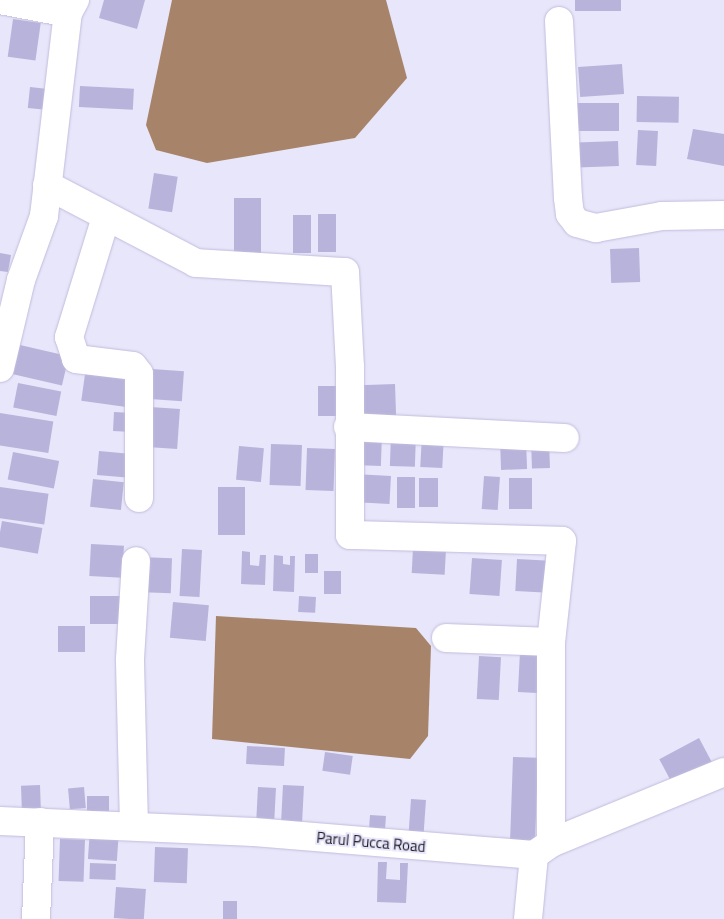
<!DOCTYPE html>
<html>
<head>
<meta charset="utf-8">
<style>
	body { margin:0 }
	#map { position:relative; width:724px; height:919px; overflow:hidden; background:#e8e6fa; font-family:"Titillium Web",sans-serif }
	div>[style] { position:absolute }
	.water>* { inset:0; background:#a78469 }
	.building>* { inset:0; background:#b8b3db; transform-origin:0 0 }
	.roads { filter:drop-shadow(0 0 1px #c0bcdd) drop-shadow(0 0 1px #c0bcdd) }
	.minor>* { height:28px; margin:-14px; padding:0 14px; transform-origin:14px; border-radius:14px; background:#fff }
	span { translate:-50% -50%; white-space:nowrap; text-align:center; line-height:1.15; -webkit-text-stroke:4px #e8e6fa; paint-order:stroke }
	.street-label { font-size:15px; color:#191722 }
</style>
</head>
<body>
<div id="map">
	<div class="water">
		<i style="clip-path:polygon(172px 0,386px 0,407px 78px,355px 138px,207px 163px,156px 150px,146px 125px)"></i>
		<i style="clip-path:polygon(216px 616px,416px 628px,431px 646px,428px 736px,410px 759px,212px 739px)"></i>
	</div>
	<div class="building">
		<i style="clip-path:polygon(104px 0,145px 0,137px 29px,99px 18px)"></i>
		<i style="left:575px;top:0;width:46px;height:11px"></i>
		<i style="left:13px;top:19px;width:28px;height:38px;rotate:8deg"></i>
		<i style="left:622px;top:64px;width:30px;height:44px;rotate:86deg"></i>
		<i style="left:80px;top:86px;width:54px;height:21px;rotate:3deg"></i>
		<i style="left:30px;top:87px;width:18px;height:21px;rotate:6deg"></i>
		<i style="left:637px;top:96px;width:42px;height:26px;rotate:1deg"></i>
		<i style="left:619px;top:103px;width:28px;height:44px;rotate:90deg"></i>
		<i style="clip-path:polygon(693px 129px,724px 134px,724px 166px,687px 159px)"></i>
		<i style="left:638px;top:130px;width:20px;height:35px;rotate:3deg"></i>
		<i style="left:618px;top:141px;width:25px;height:41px;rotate:88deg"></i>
		<i style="left:154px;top:173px;width:24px;height:36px;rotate:9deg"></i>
		<i style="left:234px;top:198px;width:27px;height:56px"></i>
		<i style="left:318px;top:214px;width:18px;height:38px"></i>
		<i style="left:293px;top:215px;width:18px;height:38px"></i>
		<i style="left:639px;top:248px;width:34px;height:29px;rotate:88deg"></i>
		<i style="clip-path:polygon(0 253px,11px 255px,8px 272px,0 271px)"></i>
		<i style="left:20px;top:345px;width:50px;height:30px;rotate:13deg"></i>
		<i style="left:86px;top:367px;width:49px;height:34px;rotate:8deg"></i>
		<i style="left:152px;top:369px;width:32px;height:30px;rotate:4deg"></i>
		<i style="left:18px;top:383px;width:44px;height:25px;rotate:11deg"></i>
		<i style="left:395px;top:384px;width:34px;height:36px;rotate:88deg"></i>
		<i style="left:318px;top:386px;width:26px;height:30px"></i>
		<i style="left:150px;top:407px;width:30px;height:40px;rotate:4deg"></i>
		<i style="left:114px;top:412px;width:19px;height:19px;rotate:3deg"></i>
		<i style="left:0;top:413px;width:54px;height:32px;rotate:9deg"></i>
		<i style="left:355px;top:433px;width:27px;height:32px;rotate:2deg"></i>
		<i style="left:391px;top:434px;width:25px;height:32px;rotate:2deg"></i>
		<i style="left:422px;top:434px;width:22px;height:33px;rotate:3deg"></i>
		<i style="left:526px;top:439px;width:30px;height:26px;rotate:88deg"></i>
		<i style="left:549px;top:440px;width:28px;height:18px;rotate:88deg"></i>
		<i style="left:271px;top:444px;width:31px;height:41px;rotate:2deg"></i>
		<i style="left:239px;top:446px;width:25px;height:34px;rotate:5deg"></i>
		<i style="left:307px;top:448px;width:28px;height:42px;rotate:2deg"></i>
		<i style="left:99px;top:451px;width:33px;height:24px;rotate:5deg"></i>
		<i style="left:13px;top:452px;width:47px;height:28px;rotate:11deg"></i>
		<i style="left:354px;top:474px;width:37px;height:28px;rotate:3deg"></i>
		<i style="left:484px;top:476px;width:16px;height:33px;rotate:4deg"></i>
		<i style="left:397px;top:477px;width:18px;height:31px"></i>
		<i style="left:419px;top:478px;width:19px;height:29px"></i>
		<i style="left:509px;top:478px;width:23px;height:31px"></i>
		<i style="left:93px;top:479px;width:31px;height:28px;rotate:6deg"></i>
		<i style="left:0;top:487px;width:49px;height:31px;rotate:8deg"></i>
		<i style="left:218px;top:487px;width:27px;height:48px"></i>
		<i style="left:2px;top:521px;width:41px;height:26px;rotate:10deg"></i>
		<i style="left:91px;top:544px;width:33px;height:32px;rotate:3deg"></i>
		<i style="left:413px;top:548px;width:33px;height:25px;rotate:3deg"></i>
		<i style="left:182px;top:549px;width:20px;height:47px;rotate:3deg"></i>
		<i style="clip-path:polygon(242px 551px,250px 552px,250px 565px,259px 566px,260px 555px,266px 555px,265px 585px,241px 584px)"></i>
		<i style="left:305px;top:554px;width:13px;height:19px"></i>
		<i style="clip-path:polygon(274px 555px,283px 556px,283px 564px,290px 565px,290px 556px,295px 556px,294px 592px,273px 591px)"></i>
		<i style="left:139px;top:557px;width:33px;height:35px;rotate:2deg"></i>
		<i style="left:472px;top:558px;width:30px;height:36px;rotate:4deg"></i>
		<i style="left:517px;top:559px;width:33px;height:32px;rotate:3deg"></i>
		<i style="left:324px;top:571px;width:17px;height:23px"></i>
		<i style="left:90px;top:596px;width:35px;height:28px"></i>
		<i style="left:299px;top:596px;width:17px;height:16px;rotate:3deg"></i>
		<i style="left:173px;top:602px;width:36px;height:36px;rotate:5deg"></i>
		<i style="left:85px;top:626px;width:26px;height:27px;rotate:90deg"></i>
		<i style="left:520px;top:652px;width:19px;height:40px;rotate:3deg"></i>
		<i style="left:479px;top:656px;width:22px;height:43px;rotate:3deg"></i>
		<i style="left:699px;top:738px;width:32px;height:45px;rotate:62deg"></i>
		<i style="left:247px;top:746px;width:38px;height:18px;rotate:3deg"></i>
		<i style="left:325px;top:752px;width:28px;height:19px;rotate:8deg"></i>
		<i style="left:513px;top:757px;width:25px;height:89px;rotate:2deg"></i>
		<i style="left:40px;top:785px;width:24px;height:19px;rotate:88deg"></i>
		<i style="left:283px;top:785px;width:21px;height:40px;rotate:3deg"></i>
		<i style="left:84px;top:787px;width:21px;height:16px;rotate:85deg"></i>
		<i style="left:258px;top:787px;width:18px;height:31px;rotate:3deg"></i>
		<i style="left:109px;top:796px;width:15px;height:22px;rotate:90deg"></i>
		<i style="left:411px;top:799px;width:15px;height:40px;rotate:4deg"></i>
		<i style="left:370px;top:815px;width:16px;height:21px;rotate:4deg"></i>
		<i style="left:90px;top:829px;width:29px;height:30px;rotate:4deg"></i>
		<i style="left:60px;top:839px;width:25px;height:42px;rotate:2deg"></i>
		<i style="left:155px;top:847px;width:33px;height:35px;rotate:2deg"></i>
		<i style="clip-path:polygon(378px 862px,387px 862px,386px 879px,400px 880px,400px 863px,408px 863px,406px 903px,377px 902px)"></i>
		<i style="left:90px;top:863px;width:26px;height:16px;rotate:2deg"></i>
		<i style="left:116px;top:887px;width:30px;height:31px;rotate:4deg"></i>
		<i style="left:223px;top:901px;width:14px;height:18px"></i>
	</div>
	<div class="roads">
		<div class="minor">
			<i style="left:0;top:0;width:69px;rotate:10.8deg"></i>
			<i style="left:559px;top:21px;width:177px;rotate:87.1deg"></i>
			<i style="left:568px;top:198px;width:16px;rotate:83deg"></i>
			<i style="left:570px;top:214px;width:11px;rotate:52deg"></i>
			<i style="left:577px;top:223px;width:20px;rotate:15deg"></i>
			<i style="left:596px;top:228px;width:67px;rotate:-10.3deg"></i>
			<i style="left:662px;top:216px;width:62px;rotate:-0.9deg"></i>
			<i style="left:47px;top:185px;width:168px;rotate:27.6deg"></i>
			<i style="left:196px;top:263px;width:149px;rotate:3.5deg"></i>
			<i style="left:345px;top:272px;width:95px;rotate:87deg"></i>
			<i style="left:350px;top:367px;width:168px;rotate:90deg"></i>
			<i style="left:350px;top:535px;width:212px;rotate:1.6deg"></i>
			<i style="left:562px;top:541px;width:102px;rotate:96.2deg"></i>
			<i style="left:551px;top:642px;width:201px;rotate:90deg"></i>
			<i style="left:106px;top:217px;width:126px;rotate:107.1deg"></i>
			<i style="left:69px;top:337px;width:23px;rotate:72deg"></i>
			<i style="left:76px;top:359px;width:57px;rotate:7deg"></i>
			<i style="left:133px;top:366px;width:10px;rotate:53deg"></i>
			<i style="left:139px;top:374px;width:124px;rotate:90deg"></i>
			<i style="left:0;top:368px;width:90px;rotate:-76.6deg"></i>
			<i style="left:21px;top:280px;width:68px;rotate:-70.2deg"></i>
			<i style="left:44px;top:216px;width:204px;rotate:-83.3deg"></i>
			<i style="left:68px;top:13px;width:15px;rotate:-62deg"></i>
			<i style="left:348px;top:427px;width:217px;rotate:2.9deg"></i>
			<i style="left:446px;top:638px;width:105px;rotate:2.2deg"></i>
			<i style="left:0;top:821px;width:254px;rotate:2.5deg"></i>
			<i style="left:254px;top:832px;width:281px;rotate:4.7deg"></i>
			<i style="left:534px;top:855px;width:21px;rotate:-35deg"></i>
			<i style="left:551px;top:843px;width:187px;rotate:-22.3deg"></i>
			<i style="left:134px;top:826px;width:167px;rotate:-91.4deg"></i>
			<i style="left:130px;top:659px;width:98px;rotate:-86.5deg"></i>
			<i style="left:36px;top:919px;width:97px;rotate:-87.6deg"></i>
			<i style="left:528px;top:919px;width:64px;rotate:-84.6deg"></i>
		</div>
	</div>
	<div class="street-label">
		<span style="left:371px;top:842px;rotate:5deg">Parul Pucca Road</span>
	</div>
</div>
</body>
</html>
